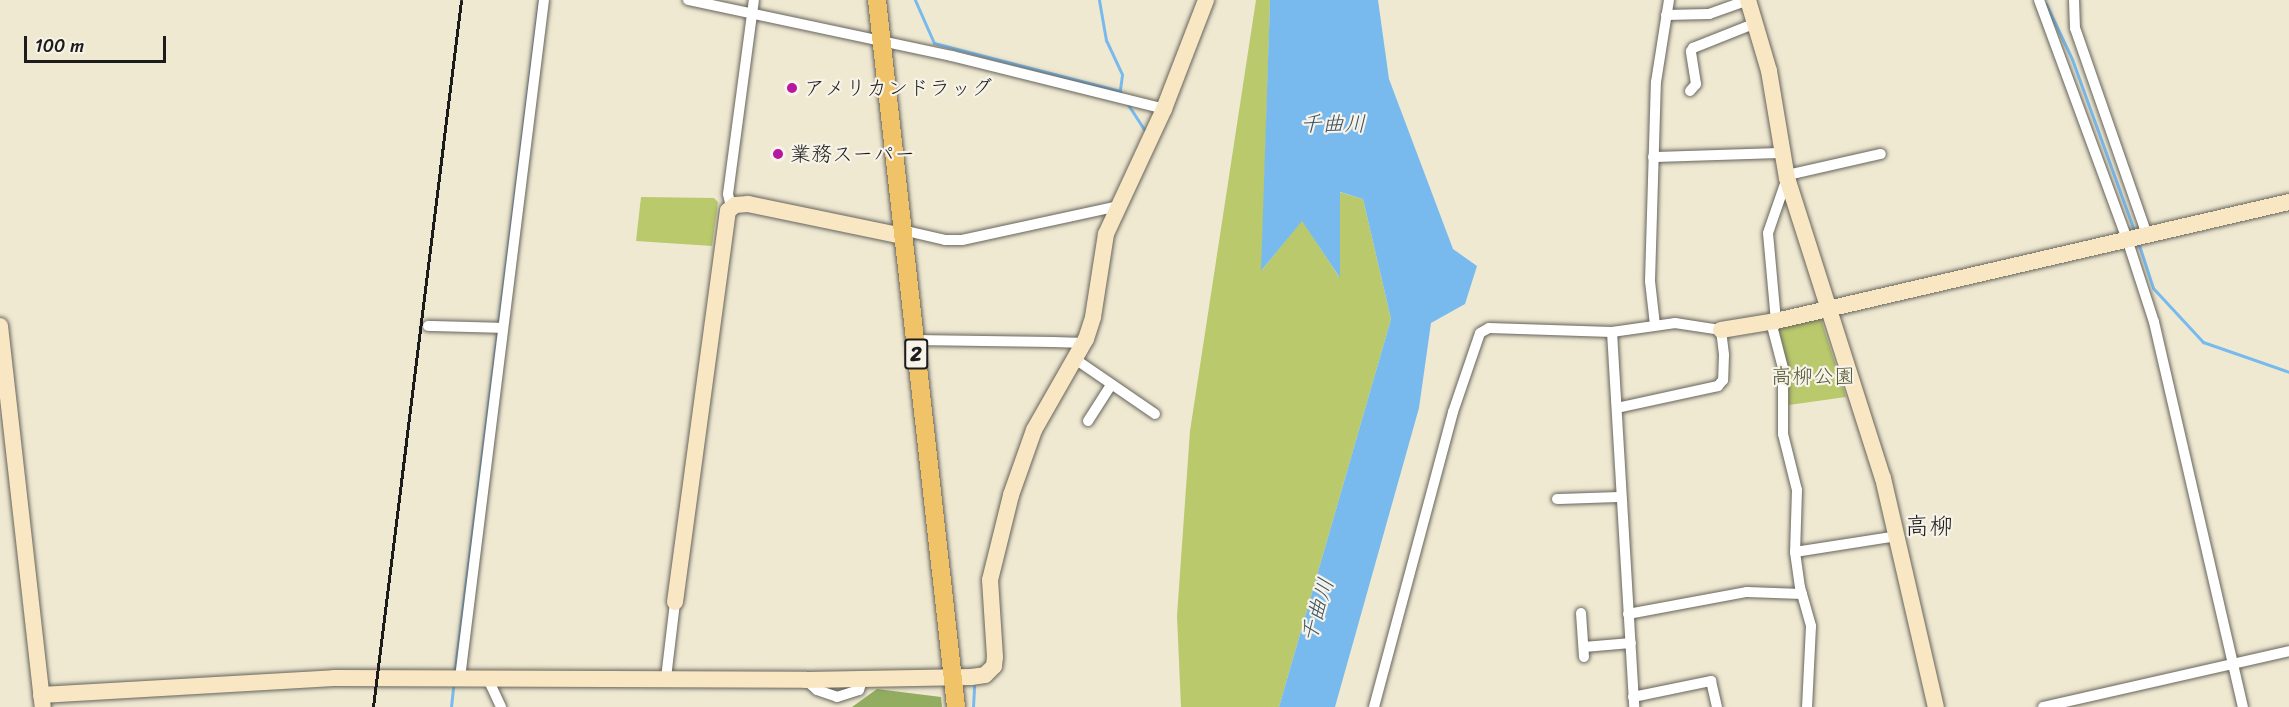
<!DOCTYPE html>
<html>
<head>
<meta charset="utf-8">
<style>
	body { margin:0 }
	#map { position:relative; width:2289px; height:707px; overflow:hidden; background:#efe9d2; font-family:Sriracha,"Klee One",sans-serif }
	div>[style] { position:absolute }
	.green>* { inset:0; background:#b9c96c }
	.forest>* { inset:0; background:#92ad60 }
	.water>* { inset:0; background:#79baee }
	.stream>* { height:3px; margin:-1.5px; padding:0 1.5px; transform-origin:1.5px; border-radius:1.5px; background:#79baee }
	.roads { filter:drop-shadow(0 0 2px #66645c) drop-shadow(0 0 2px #66645c) }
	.street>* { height:10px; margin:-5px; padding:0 5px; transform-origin:5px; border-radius:5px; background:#fff }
	.secondary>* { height:16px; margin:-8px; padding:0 8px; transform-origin:8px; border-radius:8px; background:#f9e7c3 }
	.primary>* { height:18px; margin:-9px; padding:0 9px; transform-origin:9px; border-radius:9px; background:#f0c369 }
	.rail>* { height:3px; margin:-1.5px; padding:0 1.5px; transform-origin:1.5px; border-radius:1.5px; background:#1c1c1c }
	.dots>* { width:16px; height:16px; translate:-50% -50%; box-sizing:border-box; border:3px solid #f7f3e8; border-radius:50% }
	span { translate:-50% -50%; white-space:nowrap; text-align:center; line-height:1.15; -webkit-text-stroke:4.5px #f7f3e8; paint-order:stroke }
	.shield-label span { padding:2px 4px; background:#f7f3e8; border:2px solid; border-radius:4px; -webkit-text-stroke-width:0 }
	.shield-label { font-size:20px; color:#1c1c1c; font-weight:700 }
	.poi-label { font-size:21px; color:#1c1c1c }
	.left { translate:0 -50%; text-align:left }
	.park-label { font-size:21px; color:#535938 }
	.water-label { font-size:22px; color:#3d5366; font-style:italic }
	.quarter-label { font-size:24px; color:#1c1c1c }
	.scale { position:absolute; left:24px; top:36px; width:142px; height:27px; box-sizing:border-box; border:3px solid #1c1c1c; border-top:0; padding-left:8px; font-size:18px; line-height:21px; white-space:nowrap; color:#1c1c1c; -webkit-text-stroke:4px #f7f3e8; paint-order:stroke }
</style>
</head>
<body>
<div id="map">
	<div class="green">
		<i style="clip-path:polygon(1256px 0,1270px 0,1262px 270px,1302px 220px,1339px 277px,1339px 192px,1363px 199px,1391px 319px,1279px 707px,1181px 707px,1177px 616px,1190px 431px)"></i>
		<i style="clip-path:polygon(641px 197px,714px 198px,718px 202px,712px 246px,636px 241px)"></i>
		<i style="clip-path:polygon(1820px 316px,1846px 397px,1789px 405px,1788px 368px,1778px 326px)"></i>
	</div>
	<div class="forest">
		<i style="clip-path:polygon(877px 689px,941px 697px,942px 707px,852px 707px)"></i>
	</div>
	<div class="water">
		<i style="clip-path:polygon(1270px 0,1378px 0,1389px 79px,1453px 249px,1477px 266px,1465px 304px,1431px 323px,1419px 408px,1335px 707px,1279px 707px,1391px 319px,1363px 199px,1340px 192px,1340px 278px,1302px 221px,1261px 271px)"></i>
	</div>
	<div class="stream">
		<i style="left:915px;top:0;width:47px;rotate:66.2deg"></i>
		<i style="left:934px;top:43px;width:192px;rotate:14.5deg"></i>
		<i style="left:1120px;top:91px;width:6px;rotate:59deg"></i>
		<i style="left:1099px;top:0;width:41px;rotate:80.1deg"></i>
		<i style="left:1106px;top:40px;width:38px;rotate:65deg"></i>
		<i style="left:1122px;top:75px;width:15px;rotate:98deg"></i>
		<i style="left:2046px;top:4px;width:61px;rotate:64.7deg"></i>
		<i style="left:2072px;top:59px;width:185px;rotate:70.1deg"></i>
		<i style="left:1127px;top:103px;width:35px;rotate:57deg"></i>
		<i style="left:2138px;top:242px;width:48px;rotate:71.9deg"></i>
		<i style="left:2153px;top:288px;width:74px;rotate:47.2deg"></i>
		<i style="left:2203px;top:342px;width:91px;rotate:19.2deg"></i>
		<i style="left:455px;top:669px;width:674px;rotate:-82.84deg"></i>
		<i style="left:451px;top:707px;width:20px;rotate:-84deg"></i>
		<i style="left:973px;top:707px;width:21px;rotate:-87deg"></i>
	</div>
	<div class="roads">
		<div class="street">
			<i style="left:688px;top:0;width:270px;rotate:12deg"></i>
			<i style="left:952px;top:56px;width:219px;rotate:14deg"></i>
			<i style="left:2039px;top:0;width:255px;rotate:69.8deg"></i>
			<i style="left:2127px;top:239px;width:87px;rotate:72deg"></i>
			<i style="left:2154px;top:322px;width:395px;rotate:77deg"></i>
			<i style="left:2074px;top:0;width:28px;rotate:88deg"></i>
			<i style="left:2075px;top:28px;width:219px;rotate:70.8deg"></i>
			<i style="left:1666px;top:15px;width:43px;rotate:-1.3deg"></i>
			<i style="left:1709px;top:14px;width:41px;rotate:-19.7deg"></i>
			<i style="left:1690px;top:91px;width:9px;rotate:-49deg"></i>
			<i style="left:1696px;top:84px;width:33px;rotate:-99deg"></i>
			<i style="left:1691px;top:51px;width:4px;rotate:-56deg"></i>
			<i style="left:1693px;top:48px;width:68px;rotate:-21.6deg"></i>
			<i style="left:1653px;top:157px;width:129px;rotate:-1.8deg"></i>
			<i style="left:731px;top:207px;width:13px;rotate:-103deg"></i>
			<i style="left:728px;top:194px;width:196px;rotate:-82.4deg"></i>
			<i style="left:902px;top:230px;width:44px;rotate:13.1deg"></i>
			<i style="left:945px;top:240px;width:17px"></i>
			<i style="left:962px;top:240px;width:161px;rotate:-12.2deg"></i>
			<i style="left:1776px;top:321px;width:88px;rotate:-95.2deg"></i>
			<i style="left:1768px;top:233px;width:58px;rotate:-70.9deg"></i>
			<i style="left:1787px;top:178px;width:6px;rotate:-39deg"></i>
			<i style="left:1792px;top:174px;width:91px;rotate:-12.7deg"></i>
			<i style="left:1771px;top:322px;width:48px;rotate:75.4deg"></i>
			<i style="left:1783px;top:368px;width:66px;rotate:90deg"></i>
			<i style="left:1783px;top:434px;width:58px;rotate:76deg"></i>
			<i style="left:1797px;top:490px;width:62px;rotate:91.8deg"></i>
			<i style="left:1795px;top:552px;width:35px;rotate:82deg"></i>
			<i style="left:1800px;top:587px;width:41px;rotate:74.2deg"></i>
			<i style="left:1811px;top:626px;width:81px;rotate:92.8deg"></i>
			<i style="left:1655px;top:325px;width:44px;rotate:-96.5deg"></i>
			<i style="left:1650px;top:281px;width:199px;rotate:-88.3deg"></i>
			<i style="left:1656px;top:82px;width:83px;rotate:-81deg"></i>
			<i style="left:428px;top:326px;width:74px;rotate:1.5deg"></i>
			<i style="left:1612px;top:332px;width:376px;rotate:86.6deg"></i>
			<i style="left:914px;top:340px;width:139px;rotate:0.8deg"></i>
			<i style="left:1053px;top:342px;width:24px;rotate:2deg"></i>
			<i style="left:1077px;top:343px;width:7px;rotate:34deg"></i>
			<i style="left:1075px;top:359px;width:97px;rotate:34.5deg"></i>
			<i style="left:1088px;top:421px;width:43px;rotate:-57.4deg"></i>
			<i style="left:1557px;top:499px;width:64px;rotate:-1.8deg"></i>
			<i style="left:1795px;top:552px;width:103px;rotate:-8.9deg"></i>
			<i style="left:1581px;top:613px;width:44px;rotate:86.1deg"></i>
			<i style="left:1628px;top:614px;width:121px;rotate:-10.5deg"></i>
			<i style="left:1747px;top:592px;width:55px;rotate:2.1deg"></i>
			<i style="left:1584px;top:647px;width:47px;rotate:-4.9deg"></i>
			<i style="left:460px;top:678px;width:683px;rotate:-82.94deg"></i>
			<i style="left:666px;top:678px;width:77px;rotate:-83.2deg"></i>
			<i style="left:488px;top:679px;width:31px;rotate:65deg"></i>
			<i style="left:806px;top:680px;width:15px;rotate:42deg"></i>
			<i style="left:817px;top:690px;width:21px;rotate:19deg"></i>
			<i style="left:837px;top:697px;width:23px;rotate:-18deg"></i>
			<i style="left:859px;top:690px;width:13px;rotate:-72deg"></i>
			<i style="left:1633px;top:697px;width:80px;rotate:-11.6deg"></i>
			<i style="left:1711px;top:681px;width:27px;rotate:77deg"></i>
			<i style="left:1374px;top:707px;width:305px;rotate:-75deg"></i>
			<i style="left:1453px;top:412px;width:83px;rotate:-71.1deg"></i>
			<i style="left:1480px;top:333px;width:10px;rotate:-29deg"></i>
			<i style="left:1489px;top:328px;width:123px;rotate:1.9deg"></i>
			<i style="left:1612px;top:332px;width:64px;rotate:-8.1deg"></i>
			<i style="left:1675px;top:323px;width:47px;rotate:8.7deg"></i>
			<i style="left:1721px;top:330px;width:25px;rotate:83deg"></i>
			<i style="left:1724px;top:355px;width:25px;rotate:92deg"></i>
			<i style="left:1723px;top:380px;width:8px;rotate:130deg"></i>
			<i style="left:1718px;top:386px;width:103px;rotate:167.7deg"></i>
			<i style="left:2043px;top:707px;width:252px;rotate:-12.8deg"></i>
		</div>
		<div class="secondary">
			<i style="left:1748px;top:0;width:74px;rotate:73.5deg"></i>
			<i style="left:1769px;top:71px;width:109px;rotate:80.5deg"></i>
			<i style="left:1787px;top:178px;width:315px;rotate:72.3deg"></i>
			<i style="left:1883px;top:478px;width:235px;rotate:77deg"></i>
			<i style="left:0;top:326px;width:383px;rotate:83.6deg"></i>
			<i style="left:1721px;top:330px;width:56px;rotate:-9.3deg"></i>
			<i style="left:1776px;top:321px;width:527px;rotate:-13.06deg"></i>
			<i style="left:675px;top:602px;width:395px;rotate:-82.3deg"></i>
			<i style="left:728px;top:211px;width:9px;rotate:-41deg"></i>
			<i style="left:735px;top:205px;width:13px;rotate:-4deg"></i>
			<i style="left:748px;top:204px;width:158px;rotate:11.7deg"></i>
			<i style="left:41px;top:695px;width:293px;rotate:-3.3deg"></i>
			<i style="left:334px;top:678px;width:472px;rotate:0.2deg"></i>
			<i style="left:806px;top:680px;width:165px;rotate:-1deg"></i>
			<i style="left:971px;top:677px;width:14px;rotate:-8deg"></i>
			<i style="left:985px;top:675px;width:13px;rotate:-45deg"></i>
			<i style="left:994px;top:666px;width:9px;rotate:-84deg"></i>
			<i style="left:995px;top:657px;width:77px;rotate:-93.7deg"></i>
			<i style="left:990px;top:580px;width:88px;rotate:-76.1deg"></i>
			<i style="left:1011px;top:495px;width:69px;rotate:-70.5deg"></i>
			<i style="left:1034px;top:430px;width:105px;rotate:-60.3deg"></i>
			<i style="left:1086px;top:339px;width:23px;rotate:-72deg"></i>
			<i style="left:1093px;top:317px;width:84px;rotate:-81.1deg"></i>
			<i style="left:1106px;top:234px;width:138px;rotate:-65.1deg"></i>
			<i style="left:1164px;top:109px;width:117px;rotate:-68.9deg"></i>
		</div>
		<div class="primary">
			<i style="left:877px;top:0;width:711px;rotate:83.62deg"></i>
		</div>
	</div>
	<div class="rail">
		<i style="left:373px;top:707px;width:712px;rotate:-82.9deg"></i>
	</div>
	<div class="dots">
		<i style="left:792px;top:88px;background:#b5179e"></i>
		<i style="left:778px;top:154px;background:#b5179e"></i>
	</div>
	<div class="shield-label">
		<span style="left:916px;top:354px">2</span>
	</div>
	<div class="poi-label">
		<span class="left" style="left:804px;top:88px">アメリカンドラッグ</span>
		<span class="left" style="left:790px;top:154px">業務スーパー</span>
	</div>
	<div class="park-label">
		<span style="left:1813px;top:376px">高柳公園</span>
	</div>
	<div class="water-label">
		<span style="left:1333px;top:124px">千曲川</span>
		<span style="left:1317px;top:610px;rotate:-73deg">千曲川</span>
	</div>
	<div class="quarter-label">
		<span style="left:1929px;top:527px">高柳</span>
	</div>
	<div class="scale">100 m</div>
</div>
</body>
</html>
